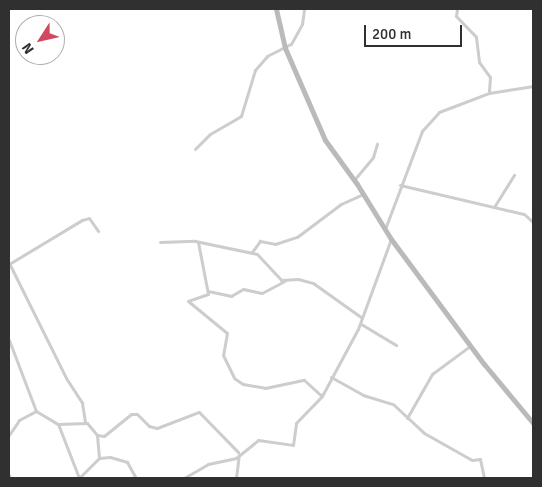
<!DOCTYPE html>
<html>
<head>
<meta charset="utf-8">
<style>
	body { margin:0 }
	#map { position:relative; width:542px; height:487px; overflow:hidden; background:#fff; font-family:Signika,sans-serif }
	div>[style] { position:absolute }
	.street>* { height:3px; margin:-1.5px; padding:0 1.5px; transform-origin:1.5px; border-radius:1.5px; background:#cdcdcd }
	.secondary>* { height:5px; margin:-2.5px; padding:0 2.5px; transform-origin:2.5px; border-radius:2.5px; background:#bababa }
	span { translate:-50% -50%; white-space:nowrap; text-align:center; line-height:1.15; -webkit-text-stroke:5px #fff; paint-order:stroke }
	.frame { position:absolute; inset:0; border:10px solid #303030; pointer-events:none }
	.north { position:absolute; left:15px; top:15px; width:50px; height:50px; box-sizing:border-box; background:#fff; border:1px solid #acacac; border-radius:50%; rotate:235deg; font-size:14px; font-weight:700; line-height:20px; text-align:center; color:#303030 }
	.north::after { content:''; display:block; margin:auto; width:18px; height:22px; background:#d14861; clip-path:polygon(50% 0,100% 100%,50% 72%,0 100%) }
	.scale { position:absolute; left:364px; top:25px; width:98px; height:22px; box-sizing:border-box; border:2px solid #303030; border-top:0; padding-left:6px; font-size:15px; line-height:18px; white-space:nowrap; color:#303030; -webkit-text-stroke:4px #fff; paint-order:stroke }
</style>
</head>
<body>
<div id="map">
	<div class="street">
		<i style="left:457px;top:9px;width:7px;rotate:98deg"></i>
		<i style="left:456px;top:16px;width:29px;rotate:46deg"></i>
		<i style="left:476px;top:37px;width:25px;rotate:83deg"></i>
		<i style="left:479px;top:62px;width:19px;rotate:54deg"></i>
		<i style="left:490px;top:77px;width:16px;rotate:94deg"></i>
		<i style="left:195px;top:149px;width:21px;rotate:-45deg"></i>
		<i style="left:210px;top:134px;width:36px;rotate:-30deg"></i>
		<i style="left:241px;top:116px;width:48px;rotate:-73.1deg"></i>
		<i style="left:255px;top:70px;width:18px;rotate:-49deg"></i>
		<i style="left:267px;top:56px;width:27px;rotate:-27deg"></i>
		<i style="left:291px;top:44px;width:23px;rotate:-61deg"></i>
		<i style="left:302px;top:24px;width:15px;rotate:-82deg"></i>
		<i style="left:354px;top:180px;width:30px;rotate:-50deg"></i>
		<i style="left:373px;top:157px;width:14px;rotate:-73deg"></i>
		<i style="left:400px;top:185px;width:127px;rotate:13.2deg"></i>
		<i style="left:524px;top:214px;width:12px;rotate:42deg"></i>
		<i style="left:494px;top:207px;width:38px;rotate:-58deg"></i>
		<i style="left:385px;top:229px;width:105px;rotate:-69.3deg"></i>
		<i style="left:422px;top:131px;width:25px;rotate:-48deg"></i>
		<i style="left:439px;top:112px;width:53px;rotate:-20.8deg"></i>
		<i style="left:489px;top:93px;width:45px;rotate:-9deg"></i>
		<i style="left:160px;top:242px;width:35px;rotate:-2deg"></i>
		<i style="left:195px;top:241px;width:63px;rotate:11.8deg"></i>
		<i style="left:257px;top:254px;width:35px;rotate:47deg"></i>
		<i style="left:281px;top:280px;width:17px;rotate:-3deg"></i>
		<i style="left:298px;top:279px;width:16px;rotate:15deg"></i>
		<i style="left:313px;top:283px;width:60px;rotate:35.5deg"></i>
		<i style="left:198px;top:242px;width:53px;rotate:79.1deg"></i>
		<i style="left:208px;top:294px;width:21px;rotate:161deg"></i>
		<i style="left:188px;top:301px;width:50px;rotate:39.4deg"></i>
		<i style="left:227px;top:333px;width:22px;rotate:100deg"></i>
		<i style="left:223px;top:355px;width:25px;rotate:64deg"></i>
		<i style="left:234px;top:378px;width:11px;rotate:34deg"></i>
		<i style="left:243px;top:384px;width:22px;rotate:10deg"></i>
		<i style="left:265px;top:388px;width:40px;rotate:-12deg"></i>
		<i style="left:304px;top:380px;width:24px;rotate:42deg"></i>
		<i style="left:252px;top:252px;width:14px;rotate:-54deg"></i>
		<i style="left:260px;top:241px;width:15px;rotate:11deg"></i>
		<i style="left:275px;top:244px;width:23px;rotate:-18deg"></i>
		<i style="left:297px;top:237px;width:55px;rotate:-36.9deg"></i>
		<i style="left:341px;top:204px;width:24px;rotate:-24deg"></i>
		<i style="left:9px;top:263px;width:128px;rotate:63.6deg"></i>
		<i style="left:66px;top:378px;width:30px;rotate:57deg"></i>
		<i style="left:82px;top:403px;width:19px;rotate:81deg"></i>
		<i style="left:9px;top:264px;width:85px;rotate:-31.1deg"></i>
		<i style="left:82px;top:220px;width:7px;rotate:-16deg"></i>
		<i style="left:89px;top:218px;width:16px;rotate:55deg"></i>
		<i style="left:208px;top:291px;width:24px;rotate:12deg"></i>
		<i style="left:231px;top:296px;width:14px;rotate:-30deg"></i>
		<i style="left:243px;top:289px;width:19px;rotate:12deg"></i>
		<i style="left:262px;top:293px;width:26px;rotate:-28deg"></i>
		<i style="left:361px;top:324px;width:41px;rotate:31deg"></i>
		<i style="left:9px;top:340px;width:76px;rotate:69.2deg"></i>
		<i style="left:331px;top:377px;width:37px;rotate:29deg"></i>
		<i style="left:363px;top:395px;width:31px;rotate:17deg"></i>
		<i style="left:393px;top:404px;width:42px;rotate:43.1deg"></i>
		<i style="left:424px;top:433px;width:55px;rotate:29.4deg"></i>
		<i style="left:472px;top:460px;width:8px;rotate:-7deg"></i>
		<i style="left:480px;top:459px;width:19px;rotate:78deg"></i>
		<i style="left:36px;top:411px;width:26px;rotate:31deg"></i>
		<i style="left:58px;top:424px;width:29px;rotate:-2deg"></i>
		<i style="left:87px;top:423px;width:16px;rotate:50deg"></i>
		<i style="left:97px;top:435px;width:23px;rotate:85deg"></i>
		<i style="left:407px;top:418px;width:51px;rotate:-60.4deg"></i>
		<i style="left:432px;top:374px;width:47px;rotate:-36.4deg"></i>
		<i style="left:58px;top:424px;width:58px;rotate:68.7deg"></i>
		<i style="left:9px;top:435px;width:18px;rotate:-56deg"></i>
		<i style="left:19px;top:420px;width:19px;rotate:-28deg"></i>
		<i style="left:97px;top:435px;width:7px;rotate:8deg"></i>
		<i style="left:104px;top:436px;width:35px;rotate:-39deg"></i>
		<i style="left:131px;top:414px;width:6px"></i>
		<i style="left:137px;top:414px;width:17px;rotate:45deg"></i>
		<i style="left:149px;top:426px;width:8px;rotate:14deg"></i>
		<i style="left:157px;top:428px;width:45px;rotate:-20.9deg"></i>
		<i style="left:199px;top:412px;width:56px;rotate:45.7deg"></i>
		<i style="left:9px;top:475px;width:3px;rotate:72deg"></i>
		<i style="left:79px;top:478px;width:28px;rotate:-45deg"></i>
		<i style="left:99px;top:458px;width:11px;rotate:-5deg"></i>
		<i style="left:110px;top:457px;width:18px;rotate:16deg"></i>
		<i style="left:127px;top:462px;width:18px;rotate:61deg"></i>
		<i style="left:184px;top:478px;width:28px;rotate:-30deg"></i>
		<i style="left:208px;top:464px;width:29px;rotate:-12deg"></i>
		<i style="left:236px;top:458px;width:28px;rotate:-39deg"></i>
		<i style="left:258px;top:440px;width:35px;rotate:8deg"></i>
		<i style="left:293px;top:445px;width:22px;rotate:-82deg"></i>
		<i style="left:296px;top:423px;width:37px;rotate:-46deg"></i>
		<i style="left:322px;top:396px;width:76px;rotate:-61.8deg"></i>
		<i style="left:358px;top:329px;width:96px;rotate:-69.9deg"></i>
		<i style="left:236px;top:478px;width:23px;rotate:-83deg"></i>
	</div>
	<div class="secondary">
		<i style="left:276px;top:9px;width:40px;rotate:77deg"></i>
		<i style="left:285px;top:48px;width:100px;rotate:66.5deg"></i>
		<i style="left:325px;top:140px;width:54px;rotate:54deg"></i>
		<i style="left:357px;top:184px;width:65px;rotate:58.3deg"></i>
		<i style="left:391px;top:239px;width:156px;rotate:53.4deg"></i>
		<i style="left:484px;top:364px;width:77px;rotate:50.3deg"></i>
	</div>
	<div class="frame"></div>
	<div class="north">N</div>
	<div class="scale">200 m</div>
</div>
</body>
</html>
